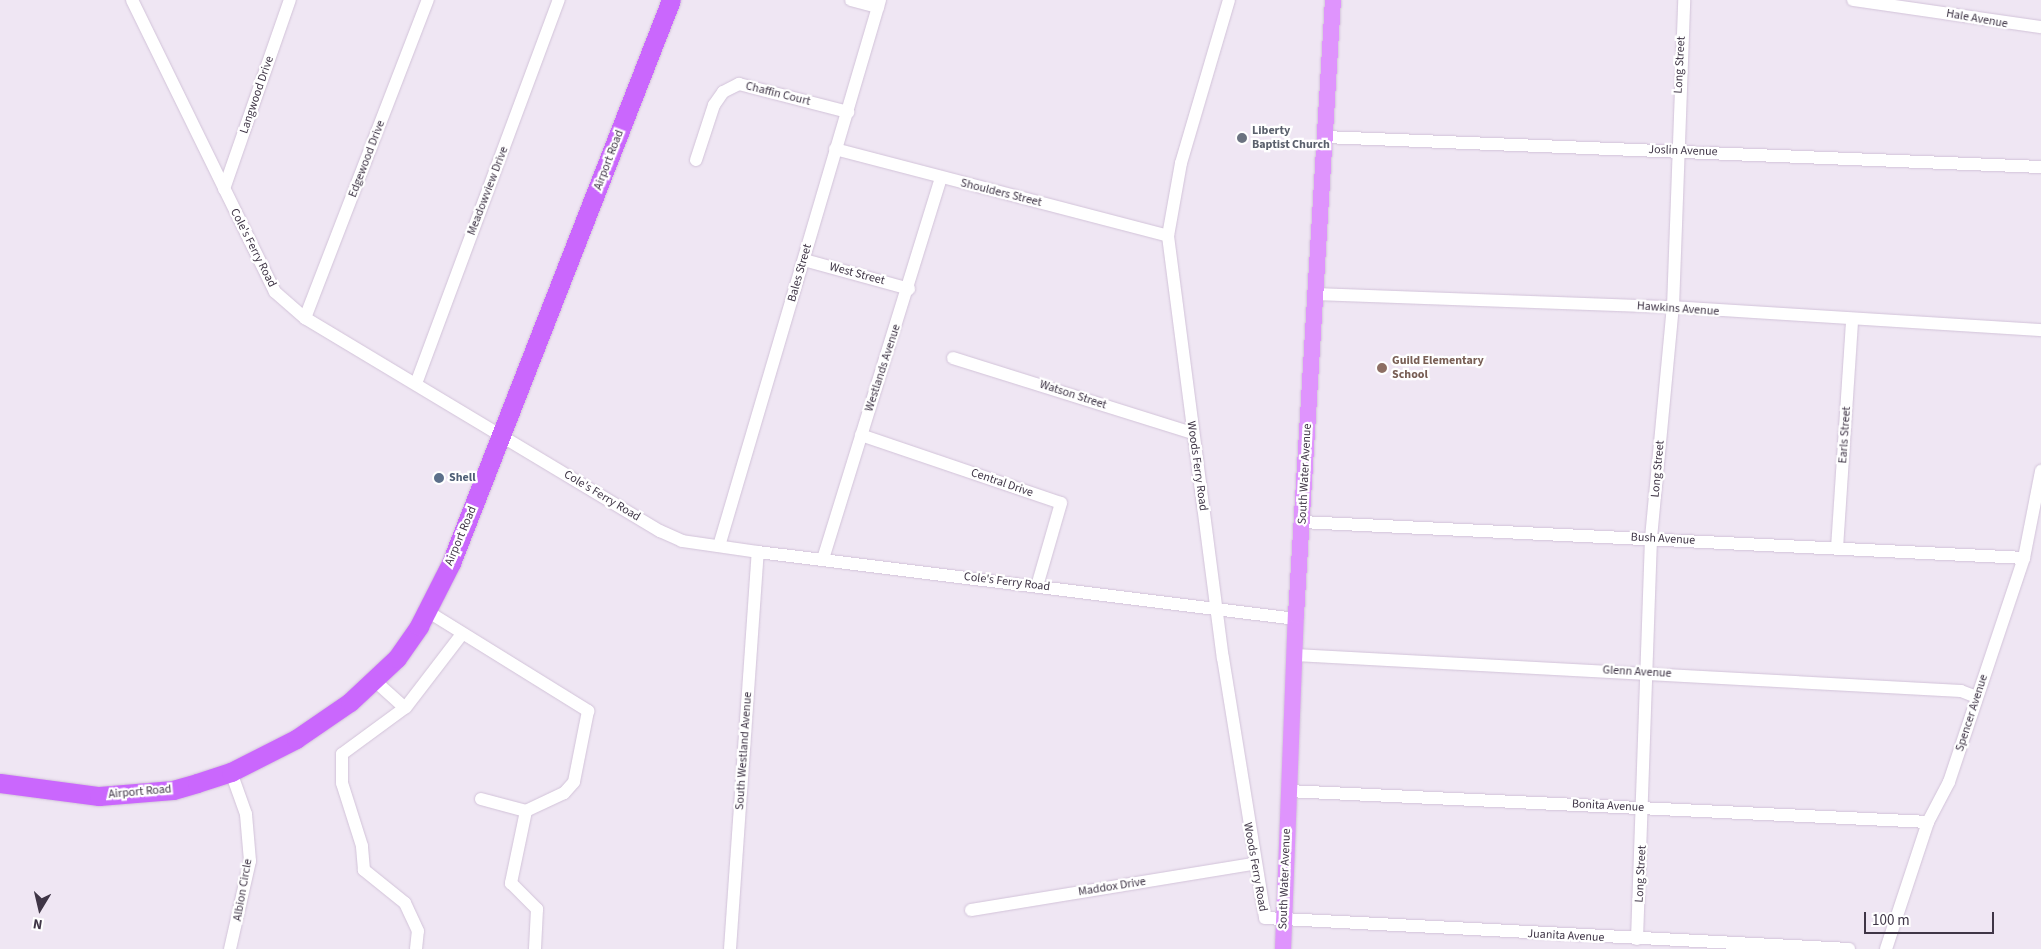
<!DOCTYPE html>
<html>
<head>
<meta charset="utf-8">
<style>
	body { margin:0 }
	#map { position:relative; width:2041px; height:949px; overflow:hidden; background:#efe6f3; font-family:"Source Sans 3",sans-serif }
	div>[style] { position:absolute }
	.roads { filter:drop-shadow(0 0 1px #d2c3d9) drop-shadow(0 0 1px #d2c3d9) }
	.minor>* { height:12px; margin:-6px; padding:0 6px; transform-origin:6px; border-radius:6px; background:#fff }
	.major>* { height:16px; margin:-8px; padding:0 8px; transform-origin:8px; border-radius:8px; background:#df94fd }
	.highway>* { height:19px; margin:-9.5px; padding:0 9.5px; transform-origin:9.5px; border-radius:9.5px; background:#ca67fd }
	.dots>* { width:14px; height:14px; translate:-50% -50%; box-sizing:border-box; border:2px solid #fff; border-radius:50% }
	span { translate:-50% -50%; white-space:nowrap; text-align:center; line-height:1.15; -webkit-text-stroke:4.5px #fff; paint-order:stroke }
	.street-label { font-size:12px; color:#3f3546 }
	.worship-label { font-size:12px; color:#5b616d; font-weight:700 }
	.left { translate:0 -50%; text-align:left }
	.education-label { font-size:12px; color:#785e54; font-weight:700 }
	.service-label { font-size:12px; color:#4e5e75; font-weight:700 }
	.north { position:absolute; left:15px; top:884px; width:50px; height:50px; -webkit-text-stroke:4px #fff; paint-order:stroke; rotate:189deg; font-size:14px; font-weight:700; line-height:20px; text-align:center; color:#3f3546 }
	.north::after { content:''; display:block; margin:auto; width:18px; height:22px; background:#3f3546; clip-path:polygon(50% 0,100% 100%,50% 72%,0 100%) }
	.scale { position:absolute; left:1864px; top:912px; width:130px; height:22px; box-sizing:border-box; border:2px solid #3f3546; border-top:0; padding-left:6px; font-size:15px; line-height:18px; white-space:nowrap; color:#3f3546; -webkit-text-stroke:4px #fff; paint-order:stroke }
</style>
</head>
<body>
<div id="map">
	<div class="roads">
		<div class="minor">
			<i style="left:132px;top:0;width:325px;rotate:63.9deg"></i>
			<i style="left:275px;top:292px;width:40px;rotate:41deg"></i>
			<i style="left:305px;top:318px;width:414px;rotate:31deg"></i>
			<i style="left:660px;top:531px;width:24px;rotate:24deg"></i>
			<i style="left:682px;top:541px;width:77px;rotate:8.2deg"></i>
			<i style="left:758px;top:552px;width:542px;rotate:7.1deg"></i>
			<i style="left:851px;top:0;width:28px;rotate:15deg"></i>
			<i style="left:1229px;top:0;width:170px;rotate:106.4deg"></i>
			<i style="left:1181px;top:163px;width:74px;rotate:100.1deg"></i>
			<i style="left:1168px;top:236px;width:426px;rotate:82.6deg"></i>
			<i style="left:1223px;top:658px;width:263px;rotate:80.8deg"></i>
			<i style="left:1265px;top:918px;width:585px;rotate:3.04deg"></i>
			<i style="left:1853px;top:0;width:190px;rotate:8.2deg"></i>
			<i style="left:1325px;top:137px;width:717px;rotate:2.4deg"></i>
			<i style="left:835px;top:149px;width:344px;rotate:14.6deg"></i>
			<i style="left:696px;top:160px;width:58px;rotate:-71.9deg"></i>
			<i style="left:714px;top:105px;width:16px;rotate:-55deg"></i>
			<i style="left:723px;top:92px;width:18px;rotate:-27deg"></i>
			<i style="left:739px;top:84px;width:113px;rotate:14.4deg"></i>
			<i style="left:224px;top:189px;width:200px;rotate:-70.8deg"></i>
			<i style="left:804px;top:260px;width:109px;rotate:15.4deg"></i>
			<i style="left:1314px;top:294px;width:359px;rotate:2.1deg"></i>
			<i style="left:1673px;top:307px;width:369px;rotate:3.6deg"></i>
			<i style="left:305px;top:318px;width:341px;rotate:-68.9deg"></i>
			<i style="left:953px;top:358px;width:251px;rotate:17.4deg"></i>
			<i style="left:417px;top:381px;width:407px;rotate:-69.6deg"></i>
			<i style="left:861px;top:435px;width:211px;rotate:18.8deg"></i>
			<i style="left:1061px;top:503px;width:86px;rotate:106.1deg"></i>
			<i style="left:1302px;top:522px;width:723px;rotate:2.85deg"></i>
			<i style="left:719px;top:546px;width:569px;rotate:-73.57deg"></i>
			<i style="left:1837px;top:548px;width:226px;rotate:-86.2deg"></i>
			<i style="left:823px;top:559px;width:399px;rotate:-72.8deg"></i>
			<i style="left:427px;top:611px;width:190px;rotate:31.8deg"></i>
			<i style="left:588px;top:711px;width:72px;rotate:101.2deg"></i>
			<i style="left:574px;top:782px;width:15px;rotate:132deg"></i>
			<i style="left:564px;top:793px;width:42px;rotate:154.7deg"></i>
			<i style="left:526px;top:811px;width:74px;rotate:101.8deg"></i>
			<i style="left:511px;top:883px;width:37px;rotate:45deg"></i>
			<i style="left:537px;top:909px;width:40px;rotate:92.9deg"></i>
			<i style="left:1295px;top:655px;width:667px;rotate:3.09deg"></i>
			<i style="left:1961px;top:691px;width:17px;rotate:21deg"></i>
			<i style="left:375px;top:681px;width:40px;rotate:42deg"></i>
			<i style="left:1288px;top:791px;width:641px;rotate:2.77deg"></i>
			<i style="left:481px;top:799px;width:47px;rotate:14.9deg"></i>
			<i style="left:971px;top:910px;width:286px;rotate:-9.3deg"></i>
			<i style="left:1637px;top:939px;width:401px;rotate:-88deg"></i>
			<i style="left:1651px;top:538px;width:232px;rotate:-84.6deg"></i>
			<i style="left:1673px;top:307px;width:307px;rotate:-87.9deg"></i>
			<i style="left:230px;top:949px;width:90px;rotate:-77.2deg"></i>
			<i style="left:250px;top:861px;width:47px;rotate:-94.9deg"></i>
			<i style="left:246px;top:814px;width:45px;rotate:-109.7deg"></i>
			<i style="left:416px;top:949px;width:18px;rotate:-84deg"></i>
			<i style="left:418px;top:931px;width:31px;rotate:-115deg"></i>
			<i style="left:405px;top:903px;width:53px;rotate:-141.2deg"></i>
			<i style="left:364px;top:870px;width:24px;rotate:-95deg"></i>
			<i style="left:362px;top:846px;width:66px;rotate:-107.6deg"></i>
			<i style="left:342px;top:783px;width:29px;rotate:-90deg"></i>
			<i style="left:342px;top:754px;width:79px;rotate:-36.3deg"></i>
			<i style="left:406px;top:707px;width:92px;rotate:-52.5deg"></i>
			<i style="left:730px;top:949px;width:398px;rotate:-86deg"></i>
			<i style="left:1886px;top:949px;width:134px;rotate:-71.7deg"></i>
			<i style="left:1928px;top:822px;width:45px;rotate:-62.3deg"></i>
			<i style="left:1949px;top:782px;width:236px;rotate:-71.5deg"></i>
			<i style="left:2024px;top:558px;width:89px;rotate:-78.9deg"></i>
		</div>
		<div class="major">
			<i style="left:1283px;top:949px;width:334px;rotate:-87.8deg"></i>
			<i style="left:1296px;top:615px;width:616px;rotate:-86.56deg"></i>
		</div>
		<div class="highway">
			<i style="left:0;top:783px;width:100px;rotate:7.5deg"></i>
			<i style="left:99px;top:796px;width:74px;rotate:-4.6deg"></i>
			<i style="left:173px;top:790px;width:25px;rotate:-16deg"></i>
			<i style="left:197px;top:783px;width:36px;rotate:-18deg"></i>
			<i style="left:231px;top:772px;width:73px;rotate:-26.9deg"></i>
			<i style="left:296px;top:739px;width:65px;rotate:-34.4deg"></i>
			<i style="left:350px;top:702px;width:64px;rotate:-43.1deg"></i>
			<i style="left:397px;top:658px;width:39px;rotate:-55deg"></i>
			<i style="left:419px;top:626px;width:71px;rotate:-63.1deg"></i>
			<i style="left:451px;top:563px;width:604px;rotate:-68.66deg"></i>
		</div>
	</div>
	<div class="dots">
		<i style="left:1242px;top:138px;background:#6b7280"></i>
		<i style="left:1382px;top:368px;background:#8d6e63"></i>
		<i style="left:439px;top:478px;background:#5c6f8a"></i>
	</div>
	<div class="street-label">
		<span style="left:1977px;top:19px;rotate:10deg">Hale Avenue</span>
		<span style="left:1680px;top:65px;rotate:-87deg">Long Street</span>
		<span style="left:778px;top:94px;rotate:14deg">Chaffin Court</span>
		<span style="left:257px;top:95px;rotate:-71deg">Langwood Drive</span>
		<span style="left:1683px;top:151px;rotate:2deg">Joslin Avenue</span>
		<span style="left:367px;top:159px;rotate:-69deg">Edgewood Drive</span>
		<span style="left:609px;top:160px;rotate:-69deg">Airport Road</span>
		<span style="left:488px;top:191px;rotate:-69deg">Meadowview Drive</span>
		<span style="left:1001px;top:193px;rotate:14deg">Shoulders Street</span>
		<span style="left:253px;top:248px;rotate:63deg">Cole's Ferry Road</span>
		<span style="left:800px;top:273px;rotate:-74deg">Bales Street</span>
		<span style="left:857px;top:274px;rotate:15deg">West Street</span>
		<span style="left:1678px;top:309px;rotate:4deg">Hawkins Avenue</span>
		<span style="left:883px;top:368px;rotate:-72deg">Westlands Avenue</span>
		<span style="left:1073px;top:395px;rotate:18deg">Watson Street</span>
		<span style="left:1845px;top:435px;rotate:-86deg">Earls Street</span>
		<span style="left:1197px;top:466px;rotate:82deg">Woods Ferry Road</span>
		<span style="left:1658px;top:469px;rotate:-85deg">Long Street</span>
		<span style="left:1305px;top:474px;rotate:-87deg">South Water Avenue</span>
		<span style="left:1002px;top:483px;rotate:19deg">Central Drive</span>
		<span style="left:602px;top:496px;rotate:31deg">Cole's Ferry Road</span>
		<span style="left:461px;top:536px;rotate:-67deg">Airport Road</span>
		<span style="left:1663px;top:539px;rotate:3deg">Bush Avenue</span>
		<span style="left:1007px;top:582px;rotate:7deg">Cole's Ferry Road</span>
		<span style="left:1637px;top:672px;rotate:3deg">Glenn Avenue</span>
		<span style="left:1972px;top:713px;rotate:-72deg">Spencer Avenue</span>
		<span style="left:744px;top:751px;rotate:-86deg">South Westland Avenue</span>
		<span style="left:140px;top:792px;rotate:-5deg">Airport Road</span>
		<span style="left:1608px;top:806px;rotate:3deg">Bonita Avenue</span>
		<span style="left:1255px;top:867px;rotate:80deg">Woods Ferry Road</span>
		<span style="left:1641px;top:874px;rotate:-87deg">Long Street</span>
		<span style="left:1285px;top:879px;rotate:-88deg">South Water Avenue</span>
		<span style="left:1112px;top:887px;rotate:-9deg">Maddox Drive</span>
		<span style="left:243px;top:890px;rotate:-80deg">Albion Circle</span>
		<span style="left:1566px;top:936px;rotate:3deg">Juanita Avenue</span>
	</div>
	<div class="worship-label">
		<span class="left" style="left:1252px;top:138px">Liberty<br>Baptist Church</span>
	</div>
	<div class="education-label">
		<span class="left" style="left:1392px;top:368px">Guild Elementary<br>School</span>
	</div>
	<div class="service-label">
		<span class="left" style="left:449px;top:478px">Shell</span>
	</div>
	<div class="north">N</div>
	<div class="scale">100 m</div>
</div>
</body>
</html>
